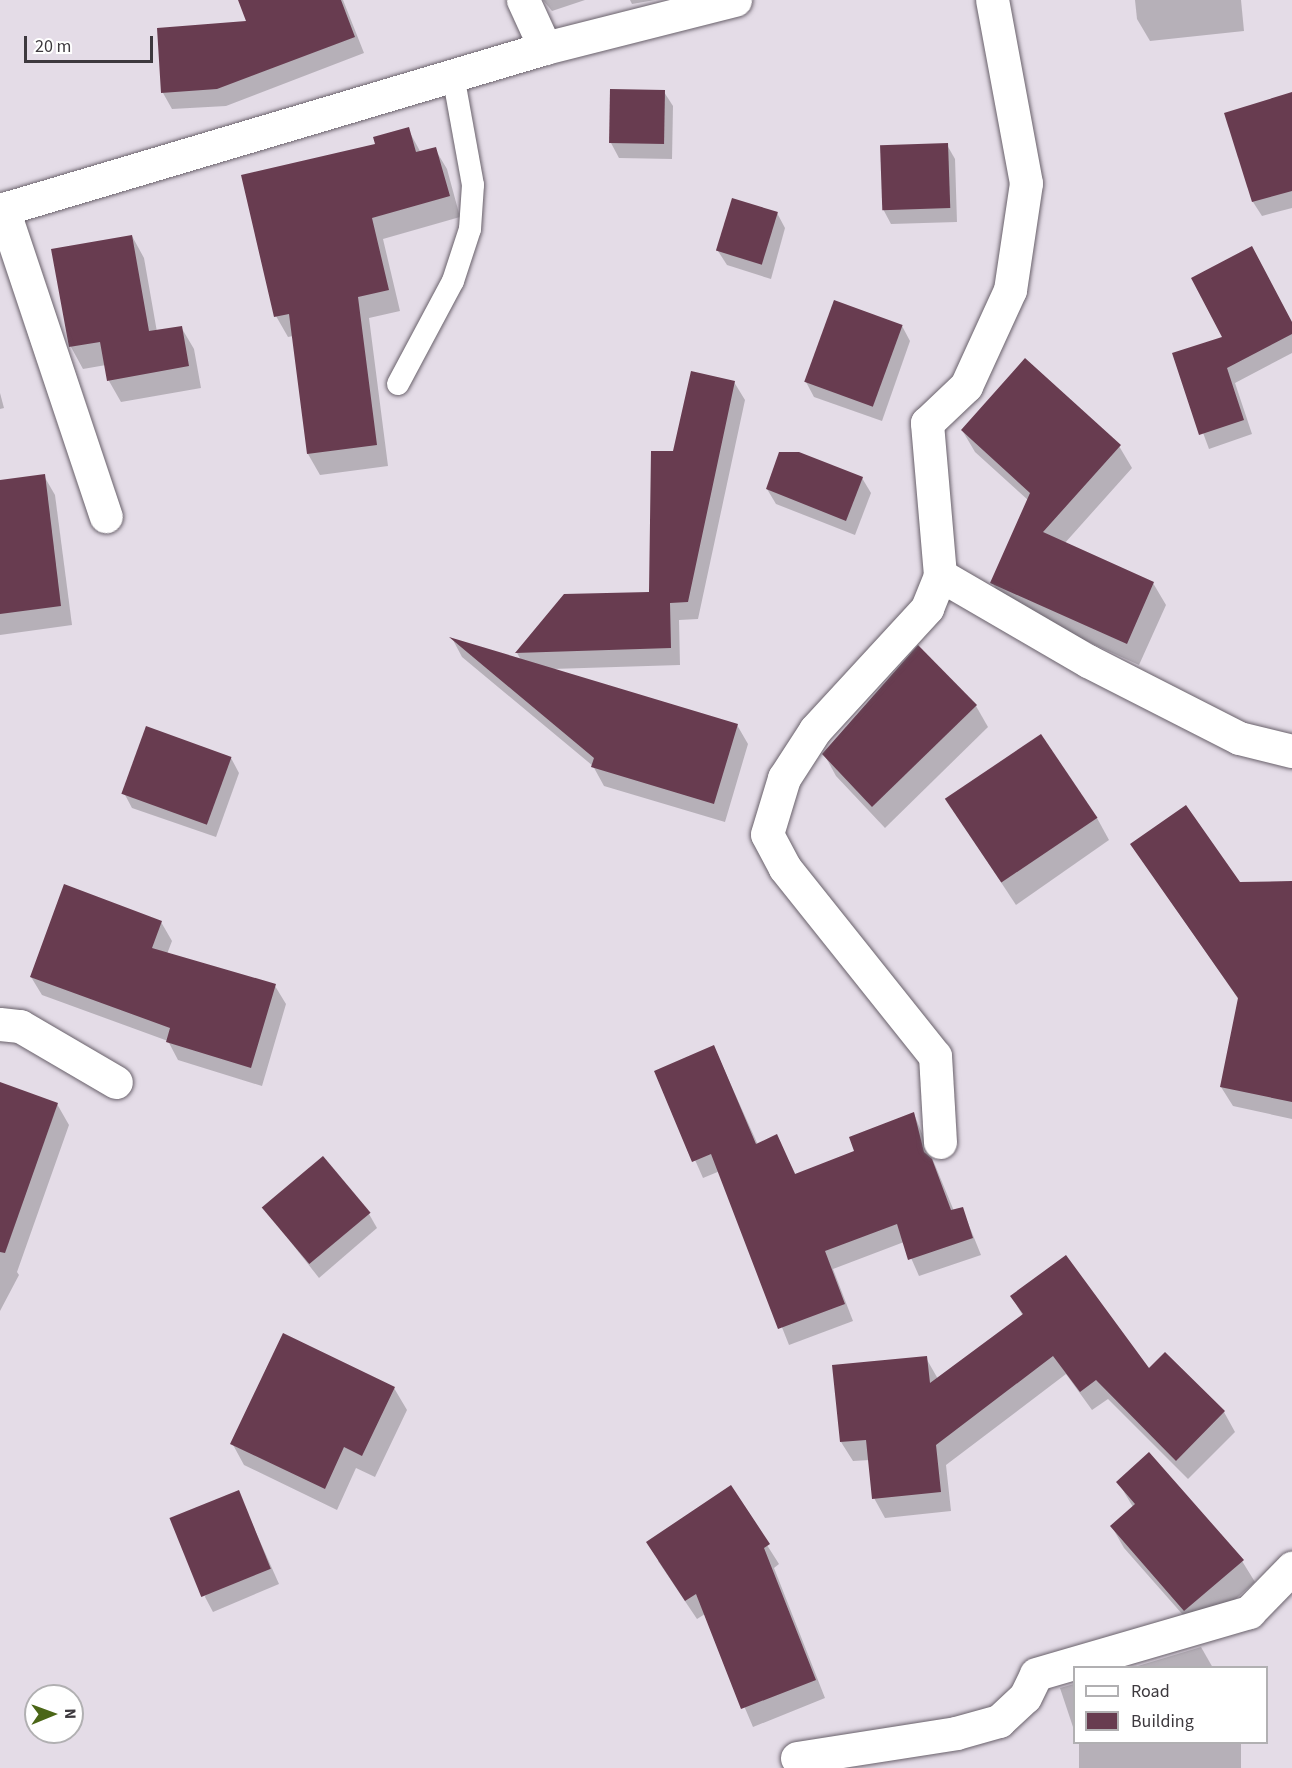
<!DOCTYPE html>
<html>
<head>
<meta charset="utf-8">
<style>
	body { margin:0 }
	#map { position:relative; width:1292px; height:1768px; overflow:hidden; background:#e4dce7; font-family:"Source Sans 3",sans-serif }
	div>[style] { position:absolute }
	.shadow>* { inset:0; background:#0003; transform-origin:0 0 }
	.building>* { inset:0; background:#683c50; transform-origin:0 0 }
	.roads { filter:drop-shadow(0 0 2px #69616b) drop-shadow(0 0 2px #69616b) }
	.lane>* { height:22px; margin:-11px; padding:0 11px; transform-origin:11px; border-radius:11px; background:#fff }
	.street>* { height:33px; margin:-16.5px; padding:0 16.5px; transform-origin:16.5px; border-radius:16.5px; background:#fff }
	span { translate:-50% -50%; white-space:nowrap; text-align:center; line-height:1.15; -webkit-text-stroke:6px #fff; paint-order:stroke }
	.legend { position:absolute; left:1073px; top:1666px; width:195px; height:78px; box-sizing:border-box; background:#fff; border:2px solid #b1b0b2; margin:0; padding:8px 10px; list-style:none; font-size:18px; color:#3d393e }
	.legend li { display:flex; align-items:center; gap:12px; height:30px }
	.legend b { width:30px; border:2px solid #b1b0b2 }
	.north { position:absolute; left:24px; top:1684px; width:60px; height:60px; box-sizing:border-box; background:#fff; border:2px solid #b1b0b2; border-radius:50%; rotate:89deg; font-size:16px; font-weight:700; line-height:24px; text-align:center; color:#3d393e }
	.north::after { content:''; display:block; margin:auto; width:21px; height:27px; background:#4b6617; clip-path:polygon(50% 0,100% 100%,50% 72%,0 100%) }
	.scale { position:absolute; left:24px; top:36px; width:129px; height:27px; box-sizing:border-box; border:3px solid #3d393e; border-top:0; padding-left:8px; font-size:18px; line-height:21px; white-space:nowrap; color:#3d393e; -webkit-text-stroke:4px #fff; paint-order:stroke }
</style>
</head>
<body>
<div id="map">
	<div class="shadow">
		<i style="clip-path:polygon(240px 0,343px 0,364px 53px,226px 106px,172px 109px,163px 93px,159px 29px,248px 22px)"></i>
		<i style="clip-path:polygon(543px 0,585px 0,552px 11px)"></i>
		<i style="clip-path:polygon(630px 0,655px 0,632px 4px)"></i>
		<i style="clip-path:polygon(1135px 0,1241px 0,1244px 31px,1150px 41px,1137px 19px)"></i>
		<i style="clip-path:polygon(664px 92px,673px 106px,672px 159px,619px 158px,611px 143px)"></i>
		<i style="clip-path:polygon(1292px 94px,1292px 208px,1262px 216px,1253px 202px,1226px 114px)"></i>
		<i style="clip-path:polygon(408px 129px,421px 153px,435px 149px,447px 169px,460px 217px,383px 239px,400px 311px,369px 318px,388px 466px,320px 475px,308px 454px,293px 336px,288px 337px,276px 316px,377px 145px)"></i>
		<i style="clip-path:polygon(947px 145px,955px 159px,957px 222px,891px 224px,883px 209px)"></i>
		<i style="clip-path:polygon(777px 213px,785px 228px,771px 279px,727px 265px,718px 251px)"></i>
		<i style="clip-path:polygon(132px 236px,144px 258px,157px 332px,181px 327px,194px 349px,201px 388px,121px 402px,109px 381px,106px 365px,83px 369px,71px 347px,53px 250px)"></i>
		<i style="clip-path:polygon(1292px 324px,1292px 353px,1235px 383px,1252px 434px,1209px 449px,1174px 354px)"></i>
		<i style="clip-path:polygon(902px 326px,910px 341px,882px 421px,814px 397px,806px 382px)"></i>
		<i style="clip-path:polygon(734px 382px,745px 400px,698px 619px,679px 620px,680px 665px,552px 669px,737px 725px,748px 744px,725px 822px,604px 786px,593px 766px,462px 657px,453px 640px,521px 660px,517px 653px,565px 595px,650px 593px,675px 453px)"></i>
		<i style="clip-path:polygon(0 393px,4px 408px,0 409px)"></i>
		<i style="clip-path:polygon(962px 430px,1119px 446px,1132px 468px,1064px 544px,1153px 583px,1166px 605px,1139px 665px,1005px 604px,992px 582px,1028px 500px,975px 452px)"></i>
		<i style="clip-path:polygon(44px 476px,55px 495px,72px 625px,0 635px,0 481px)"></i>
		<i style="clip-path:polygon(862px 478px,871px 493px,855px 535px,776px 504px,767px 489px)"></i>
		<i style="clip-path:polygon(976px 706px,988px 727px,885px 828px,836px 776px,824px 754px)"></i>
		<i style="clip-path:polygon(231px 758px,239px 773px,216px 837px,132px 808px,124px 793px)"></i>
		<i style="clip-path:polygon(948px 802px,1097px 818px,1109px 840px,1016px 905px)"></i>
		<i style="clip-path:polygon(1132px 845px,1239px 883px,1292px 882px,1292px 1119px,1233px 1106px,1221px 1087px,1239px 1000px)"></i>
		<i style="clip-path:polygon(161px 922px,172px 941px,167px 954px,275px 986px,286px 1004px,262px 1086px,178px 1060px,168px 1041px,42px 995px,31px 977px)"></i>
		<i style="clip-path:polygon(714px 1047px,758px 1145px,776px 1136px,796px 1175px,856px 1152px,914px 1114px,954px 1211px,962px 1208px,981px 1255px,919px 1276px,904px 1242px,833px 1269px,853px 1321px,789px 1345px,720px 1171px,703px 1178px,656px 1072px)"></i>
		<i style="clip-path:polygon(0 1084px,57px 1104px,69px 1125px,17px 1272px,19px 1275px,0 1311px)"></i>
		<i style="clip-path:polygon(264px 1208px,369px 1214px,377px 1228px,319px 1278px)"></i>
		<i style="clip-path:polygon(1012px 1297px,1224px 1412px,1235px 1432px,1188px 1479px,1108px 1399px,1092px 1410px,1066px 1374px,946px 1465px,951px 1511px,885px 1518px,874px 1498px,870px 1460px,853px 1461px,841px 1442px,926px 1358px,938px 1379px,1023px 1316px)"></i>
		<i style="clip-path:polygon(394px 1388px,407px 1410px,375px 1477px,356px 1468px,337px 1510px,244px 1465px,232px 1443px)"></i>
		<i style="clip-path:polygon(1118px 1482px,1242px 1561px,1255px 1582px,1198px 1632px,1124px 1548px,1112px 1527px,1133px 1507px)"></i>
		<i style="clip-path:polygon(730px 1487px,779px 1564px,774px 1568px,825px 1698px,753px 1727px,705px 1614px,697px 1619px,658px 1561px)"></i>
		<i style="clip-path:polygon(238px 1492px,279px 1584px,213px 1612px,205px 1597px)"></i>
		<i style="clip-path:polygon(1201px 1647px,1213px 1668px,1131px 1668px)"></i>
		<i style="clip-path:polygon(1074px 1684px,1074px 1730px,1060px 1688px)"></i>
		<i style="left:1079px;top:1742px;width:162px;height:28px"></i>
	</div>
	<div class="building">
		<i style="clip-path:polygon(238px 0,341px 0,355px 37px,217px 89px,161px 93px,157px 28px,246px 21px)"></i>
		<i style="left:610px;top:89px;width:55px;height:54px;rotate:1deg"></i>
		<i style="clip-path:polygon(1292px 92px,1292px 191px,1252px 202px,1224px 113px)"></i>
		<i style="clip-path:polygon(409px 127px,416px 152px,436px 147px,450px 196px,372px 218px,389px 290px,358px 297px,377px 445px,307px 454px,289px 314px,274px 317px,241px 175px,375px 144px,373px 137px)"></i>
		<i style="left:948px;top:143px;width:65px;height:68px;rotate:88deg"></i>
		<i style="left:732px;top:198px;width:48px;height:55px;rotate:17deg"></i>
		<i style="clip-path:polygon(132px 235px,149px 331px,182px 326px,189px 366px,107px 381px,100px 342px,69px 347px,51px 249px)"></i>
		<i style="clip-path:polygon(1252px 246px,1292px 322px,1292px 334px,1227px 368px,1244px 420px,1199px 435px,1172px 353px,1222px 337px,1191px 278px)"></i>
		<i style="left:834px;top:300px;width:73px;height:87px;rotate:20deg"></i>
		<i style="clip-path:polygon(1025px 358px,1121px 445px,1043px 532px,1154px 582px,1127px 644px,990px 583px,1030px 493px,961px 430px)"></i>
		<i style="clip-path:polygon(691px 371px,735px 381px,688px 602px,670px 603px,671px 648px,515px 653px,564px 594px,649px 592px,651px 451px,673px 451px)"></i>
		<i style="clip-path:polygon(779px 452px,799px 452px,863px 477px,846px 521px,766px 489px)"></i>
		<i style="clip-path:polygon(45px 474px,61px 606px,0 614px,0 480px)"></i>
		<i style="clip-path:polygon(449px 637px,738px 724px,714px 804px,591px 767px,594px 758px)"></i>
		<i style="clip-path:polygon(918px 645px,977px 705px,872px 807px,822px 754px)"></i>
		<i style="left:146px;top:726px;width:91px;height:72px;rotate:20deg"></i>
		<i style="left:1041px;top:734px;width:101px;height:116px;rotate:56deg"></i>
		<i style="clip-path:polygon(1186px 805px,1240px 882px,1292px 881px,1292px 1102px,1220px 1087px,1238px 998px,1130px 844px)"></i>
		<i style="clip-path:polygon(64px 884px,162px 921px,152px 948px,276px 984px,251px 1068px,166px 1042px,170px 1028px,30px 977px)"></i>
		<i style="clip-path:polygon(714px 1045px,756px 1144px,777px 1134px,795px 1174px,854px 1151px,849px 1137px,914px 1112px,924px 1152px,932px 1159px,951px 1210px,963px 1207px,973px 1238px,908px 1260px,897px 1224px,825px 1251px,845px 1304px,778px 1329px,711px 1154px,692px 1162px,654px 1071px)"></i>
		<i style="clip-path:polygon(0 1082px,58px 1103px,5px 1253px,0 1252px)"></i>
		<i style="left:323px;top:1156px;width:74px;height:80px;rotate:50deg"></i>
		<i style="clip-path:polygon(1066px 1255px,1149px 1368px,1165px 1352px,1225px 1411px,1176px 1461px,1096px 1380px,1080px 1392px,1053px 1356px,936px 1445px,941px 1492px,872px 1499px,866px 1440px,840px 1442px,832px 1365px,927px 1356px,930px 1383px,1023px 1314px,1010px 1296px)"></i>
		<i style="clip-path:polygon(283px 1333px,395px 1387px,362px 1456px,344px 1447px,325px 1489px,230px 1444px)"></i>
		<i style="clip-path:polygon(1149px 1452px,1244px 1560px,1184px 1611px,1110px 1526px,1135px 1504px,1116px 1482px)"></i>
		<i style="clip-path:polygon(731px 1485px,770px 1544px,764px 1548px,816px 1680px,741px 1709px,696px 1594px,685px 1601px,646px 1542px)"></i>
		<i style="left:239px;top:1490px;width:85px;height:75px;rotate:68deg"></i>
	</div>
	<div class="roads">
		<div class="lane">
			<i style="left:398px;top:384px;width:117px;rotate:-61.9deg"></i>
			<i style="left:453px;top:281px;width:55px;rotate:-71.9deg"></i>
			<i style="left:470px;top:229px;width:44px;rotate:-86.1deg"></i>
			<i style="left:473px;top:185px;width:112px;rotate:-100.3deg"></i>
		</div>
		<div class="street">
			<i style="left:523px;top:0;width:53px;rotate:65.4deg"></i>
			<i style="left:3px;top:209px;width:324px;rotate:71.5deg"></i>
			<i style="left:0;top:210px;width:569px;rotate:-16.55deg"></i>
			<i style="left:545px;top:48px;width:196px;rotate:-14.2deg"></i>
			<i style="left:940px;top:575px;width:171px;rotate:30.2deg"></i>
			<i style="left:1088px;top:661px;width:169px;rotate:27deg"></i>
			<i style="left:1239px;top:738px;width:55px;rotate:13.8deg"></i>
			<i style="left:0;top:1024px;width:20px;rotate:6deg"></i>
			<i style="left:20px;top:1026px;width:111px;rotate:30.3deg"></i>
			<i style="left:940px;top:1142px;width:86px;rotate:-93.3deg"></i>
			<i style="left:935px;top:1056px;width:241px;rotate:-128.6deg"></i>
			<i style="left:785px;top:868px;width:38px;rotate:-118deg"></i>
			<i style="left:767px;top:834px;width:59px;rotate:-73.1deg"></i>
			<i style="left:784px;top:778px;width:57px;rotate:-57.1deg"></i>
			<i style="left:815px;top:730px;width:166px;rotate:-47.4deg"></i>
			<i style="left:927px;top:608px;width:35px;rotate:-68deg"></i>
			<i style="left:940px;top:575px;width:153px;rotate:-94.9deg"></i>
			<i style="left:927px;top:423px;width:54px;rotate:-43.5deg"></i>
			<i style="left:966px;top:386px;width:106px;rotate:-65.4deg"></i>
			<i style="left:1010px;top:290px;width:108px;rotate:-81.5deg"></i>
			<i style="left:1026px;top:183px;width:186px;rotate:-100.5deg"></i>
			<i style="left:797px;top:1758px;width:161px;rotate:-8.9deg"></i>
			<i style="left:956px;top:1733px;width:45px;rotate:-15.6deg"></i>
			<i style="left:999px;top:1721px;width:35px;rotate:-43deg"></i>
			<i style="left:1025px;top:1697px;width:25px;rotate:-64deg"></i>
			<i style="left:1036px;top:1674px;width:222px;rotate:-16.2deg"></i>
			<i style="left:1249px;top:1612px;width:62px;rotate:-45.7deg"></i>
		</div>
	</div>
	<ul class="legend">
	<li><b style="height:8px;background:#fff"></b>Road</li>
	<li><b style="height:16px;background:#683c50"></b>Building</li>
	</ul>
	<div class="north">N</div>
	<div class="scale">20 m</div>
</div>
</body>
</html>
